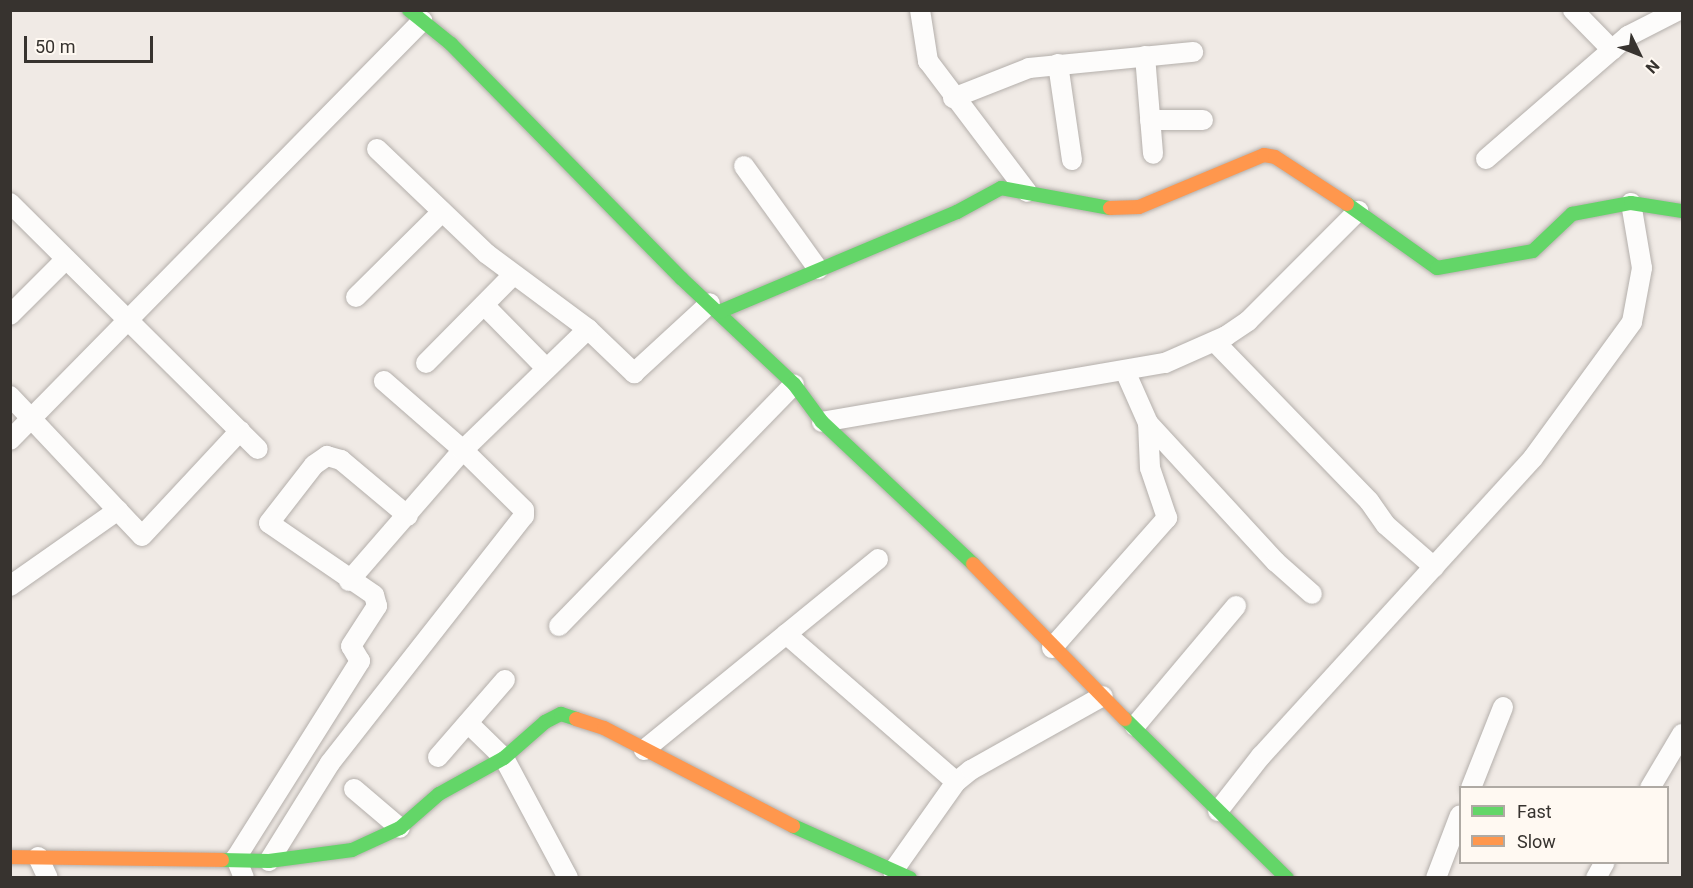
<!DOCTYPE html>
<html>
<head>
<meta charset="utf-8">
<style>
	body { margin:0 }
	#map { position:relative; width:1693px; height:888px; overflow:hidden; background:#f0eae5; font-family:Roboto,sans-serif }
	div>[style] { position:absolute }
	.roads { filter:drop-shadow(0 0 2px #b4afab) drop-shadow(0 0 2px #b4afab) }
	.street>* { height:20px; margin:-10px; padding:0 10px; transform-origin:10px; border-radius:10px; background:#fdfcfb }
	.fast>* { height:14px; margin:-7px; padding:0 7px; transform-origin:7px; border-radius:7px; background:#63d668 }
	.slow>* { height:14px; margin:-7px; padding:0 7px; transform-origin:7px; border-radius:7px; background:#ff974d }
	span { translate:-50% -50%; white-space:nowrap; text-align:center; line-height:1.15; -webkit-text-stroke:5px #fff9f2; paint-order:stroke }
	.frame { position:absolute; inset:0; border:12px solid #37332f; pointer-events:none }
	.legend { position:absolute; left:1459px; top:786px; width:210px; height:78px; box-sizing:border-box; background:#fff9f2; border:2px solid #afaaa4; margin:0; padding:8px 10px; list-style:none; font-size:18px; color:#37332f }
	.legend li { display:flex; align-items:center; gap:12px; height:30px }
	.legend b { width:30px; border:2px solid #afaaa4 }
	.north { position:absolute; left:1609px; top:24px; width:60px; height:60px; -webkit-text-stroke:4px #fff9f2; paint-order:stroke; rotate:133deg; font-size:16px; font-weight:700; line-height:24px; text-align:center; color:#37332f }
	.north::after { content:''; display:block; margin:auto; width:21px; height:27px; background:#37332f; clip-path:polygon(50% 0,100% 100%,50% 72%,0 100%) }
	.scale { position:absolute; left:24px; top:36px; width:129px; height:27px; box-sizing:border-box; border:3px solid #37332f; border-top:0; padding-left:8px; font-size:18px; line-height:21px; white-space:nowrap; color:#37332f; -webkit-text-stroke:4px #fff9f2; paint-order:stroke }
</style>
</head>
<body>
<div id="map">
	<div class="roads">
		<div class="street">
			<i style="left:920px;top:10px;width:52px;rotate:81.1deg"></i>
			<i style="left:928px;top:61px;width:164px;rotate:52.9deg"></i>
			<i style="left:1573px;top:10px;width:56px;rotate:45.7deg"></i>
			<i style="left:1145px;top:56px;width:98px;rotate:85.3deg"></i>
			<i style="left:1058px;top:64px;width:97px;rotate:81.7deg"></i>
			<i style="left:953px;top:98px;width:82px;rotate:-21.5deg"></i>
			<i style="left:1029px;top:68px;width:165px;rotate:-5.6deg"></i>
			<i style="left:1150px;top:120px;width:53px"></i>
			<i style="left:377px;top:149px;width:152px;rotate:43.7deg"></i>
			<i style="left:487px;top:254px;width:126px;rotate:36.6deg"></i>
			<i style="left:588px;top:329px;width:64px;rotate:43.7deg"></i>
			<i style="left:634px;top:373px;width:103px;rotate:-42.6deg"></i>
			<i style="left:1486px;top:159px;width:188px;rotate:-40.9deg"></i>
			<i style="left:1628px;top:36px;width:57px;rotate:-27deg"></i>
			<i style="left:744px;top:166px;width:127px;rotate:54.3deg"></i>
			<i style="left:10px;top:203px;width:349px;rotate:44.8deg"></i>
			<i style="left:356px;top:297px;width:121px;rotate:-44.7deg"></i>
			<i style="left:484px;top:305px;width:87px;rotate:45.5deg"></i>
			<i style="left:10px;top:315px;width:79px;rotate:-45deg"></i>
			<i style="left:1215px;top:342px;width:221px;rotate:45.9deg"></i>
			<i style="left:1369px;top:501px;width:29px;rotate:55deg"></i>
			<i style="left:1386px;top:525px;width:64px;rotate:41.2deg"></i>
			<i style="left:426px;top:363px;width:124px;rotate:-45.3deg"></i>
			<i style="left:1125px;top:371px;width:57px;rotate:66.1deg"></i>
			<i style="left:1148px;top:423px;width:189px;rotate:47.4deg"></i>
			<i style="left:1276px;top:562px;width:48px;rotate:41.6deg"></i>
			<i style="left:10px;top:396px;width:192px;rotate:46.7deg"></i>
			<i style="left:142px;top:536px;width:144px;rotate:-47deg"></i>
			<i style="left:822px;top:422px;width:348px;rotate:-9.8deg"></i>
			<i style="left:1165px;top:363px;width:67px;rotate:-23.9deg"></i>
			<i style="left:1226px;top:336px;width:27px;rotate:-34deg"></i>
			<i style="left:1248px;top:321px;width:156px;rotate:-45deg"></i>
			<i style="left:10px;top:440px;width:588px;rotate:-45.48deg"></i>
			<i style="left:349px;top:581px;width:174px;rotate:-49deg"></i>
			<i style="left:463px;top:450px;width:174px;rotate:-44.1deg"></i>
			<i style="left:10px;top:586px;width:132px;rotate:-35.1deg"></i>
			<i style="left:559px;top:626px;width:337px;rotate:-45.8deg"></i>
			<i style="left:786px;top:634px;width:225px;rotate:41deg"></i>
			<i style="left:1052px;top:648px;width:174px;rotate:-48.5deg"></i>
			<i style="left:1167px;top:518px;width:53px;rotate:-108.8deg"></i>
			<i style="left:1150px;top:468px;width:45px;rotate:-92.5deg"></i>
			<i style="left:468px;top:723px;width:50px;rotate:44.2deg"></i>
			<i style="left:504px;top:758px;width:136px;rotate:61.9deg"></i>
			<i style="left:1135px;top:726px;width:157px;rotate:-49.9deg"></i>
			<i style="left:644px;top:750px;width:302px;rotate:-39.2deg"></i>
			<i style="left:438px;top:757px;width:102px;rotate:-49deg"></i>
			<i style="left:1471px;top:788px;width:87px;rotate:-68.4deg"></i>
			<i style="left:1650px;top:788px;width:63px;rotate:-59.3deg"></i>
			<i style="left:354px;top:789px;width:60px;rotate:40.3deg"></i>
			<i style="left:1218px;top:811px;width:70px;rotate:-52deg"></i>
			<i style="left:1261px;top:756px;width:403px;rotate:-47.6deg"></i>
			<i style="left:1533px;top:458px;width:168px;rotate:-53.9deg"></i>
			<i style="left:1632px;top:322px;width:55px;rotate:-79.5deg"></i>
			<i style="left:1642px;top:268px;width:66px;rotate:-99.6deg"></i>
			<i style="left:38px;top:857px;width:23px;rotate:65deg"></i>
			<i style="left:269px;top:861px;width:115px;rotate:-58.1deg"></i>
			<i style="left:330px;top:763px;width:314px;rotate:-51.9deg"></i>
			<i style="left:524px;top:516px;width:6px;rotate:-90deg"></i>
			<i style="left:524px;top:510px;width:86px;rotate:-135.5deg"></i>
			<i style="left:463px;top:450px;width:105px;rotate:-138.9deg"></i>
			<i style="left:893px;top:871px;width:109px;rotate:-54.7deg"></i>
			<i style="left:956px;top:782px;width:19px;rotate:-39deg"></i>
			<i style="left:971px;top:770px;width:151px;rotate:-29.3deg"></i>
			<i style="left:244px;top:878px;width:22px;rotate:-112deg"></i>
			<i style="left:236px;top:858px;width:233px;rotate:-57.8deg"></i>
			<i style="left:360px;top:661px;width:17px;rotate:-121deg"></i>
			<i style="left:351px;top:646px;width:48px;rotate:-57deg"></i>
			<i style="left:377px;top:606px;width:11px;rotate:-105deg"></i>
			<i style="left:374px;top:595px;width:127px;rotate:-145.6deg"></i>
			<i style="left:269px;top:523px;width:73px;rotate:-52.2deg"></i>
			<i style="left:314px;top:465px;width:16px;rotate:-35deg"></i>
			<i style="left:327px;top:456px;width:15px;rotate:16deg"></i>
			<i style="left:341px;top:460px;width:87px;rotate:39.9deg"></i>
			<i style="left:1436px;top:878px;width:67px;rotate:-69.1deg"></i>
			<i style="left:1596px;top:878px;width:18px;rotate:-61deg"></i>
		</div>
		<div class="fast">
			<i style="left:409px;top:10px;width:54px;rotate:39deg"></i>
			<i style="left:451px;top:44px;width:328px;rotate:45.5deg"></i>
			<i style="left:681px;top:278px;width:155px;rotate:43.2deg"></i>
			<i style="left:794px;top:384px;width:47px;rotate:53.6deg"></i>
			<i style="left:822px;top:422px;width:207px;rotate:43.2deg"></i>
			<i style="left:1347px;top:204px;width:110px;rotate:35.4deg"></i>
			<i style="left:1437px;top:268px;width:97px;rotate:-10deg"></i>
			<i style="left:1533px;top:251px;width:54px;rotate:-43.5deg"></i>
			<i style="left:1572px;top:214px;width:60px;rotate:-10.6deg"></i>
			<i style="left:1631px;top:203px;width:52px;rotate:8.9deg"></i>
			<i style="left:719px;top:312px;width:258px;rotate:-22.8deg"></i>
			<i style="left:957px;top:212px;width:50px;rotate:-28.6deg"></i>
			<i style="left:1001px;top:188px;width:111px;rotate:10.4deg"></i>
			<i style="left:1125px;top:719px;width:227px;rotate:44.5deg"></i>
			<i style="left:793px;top:826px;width:128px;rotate:24deg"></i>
			<i style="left:222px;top:860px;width:47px;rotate:1.2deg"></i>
			<i style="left:269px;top:861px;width:84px;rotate:-7.5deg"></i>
			<i style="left:352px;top:850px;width:53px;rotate:-24.6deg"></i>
			<i style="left:400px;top:828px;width:52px;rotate:-41.1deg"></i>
			<i style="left:439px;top:794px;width:74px;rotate:-29deg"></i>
			<i style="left:504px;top:758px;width:55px;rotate:-41.3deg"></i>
			<i style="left:545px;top:722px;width:18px;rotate:-27deg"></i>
			<i style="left:561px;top:714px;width:16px;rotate:18deg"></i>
		</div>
		<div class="slow">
			<i style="left:1110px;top:208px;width:29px;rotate:-2deg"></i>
			<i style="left:1139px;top:207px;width:135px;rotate:-22.6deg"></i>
			<i style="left:1264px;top:155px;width:11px;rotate:10deg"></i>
			<i style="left:1275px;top:157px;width:86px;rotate:33.1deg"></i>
			<i style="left:973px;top:564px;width:217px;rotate:45.6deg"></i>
			<i style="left:576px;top:719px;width:29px;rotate:18deg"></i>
			<i style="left:604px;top:728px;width:213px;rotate:27.4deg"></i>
			<i style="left:10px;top:857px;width:212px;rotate:0.8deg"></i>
		</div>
	</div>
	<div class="frame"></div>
	<ul class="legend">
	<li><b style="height:8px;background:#63d668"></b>Fast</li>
	<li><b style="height:8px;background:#ff974d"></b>Slow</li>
	</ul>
	<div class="north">N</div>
	<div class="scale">50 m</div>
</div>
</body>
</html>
